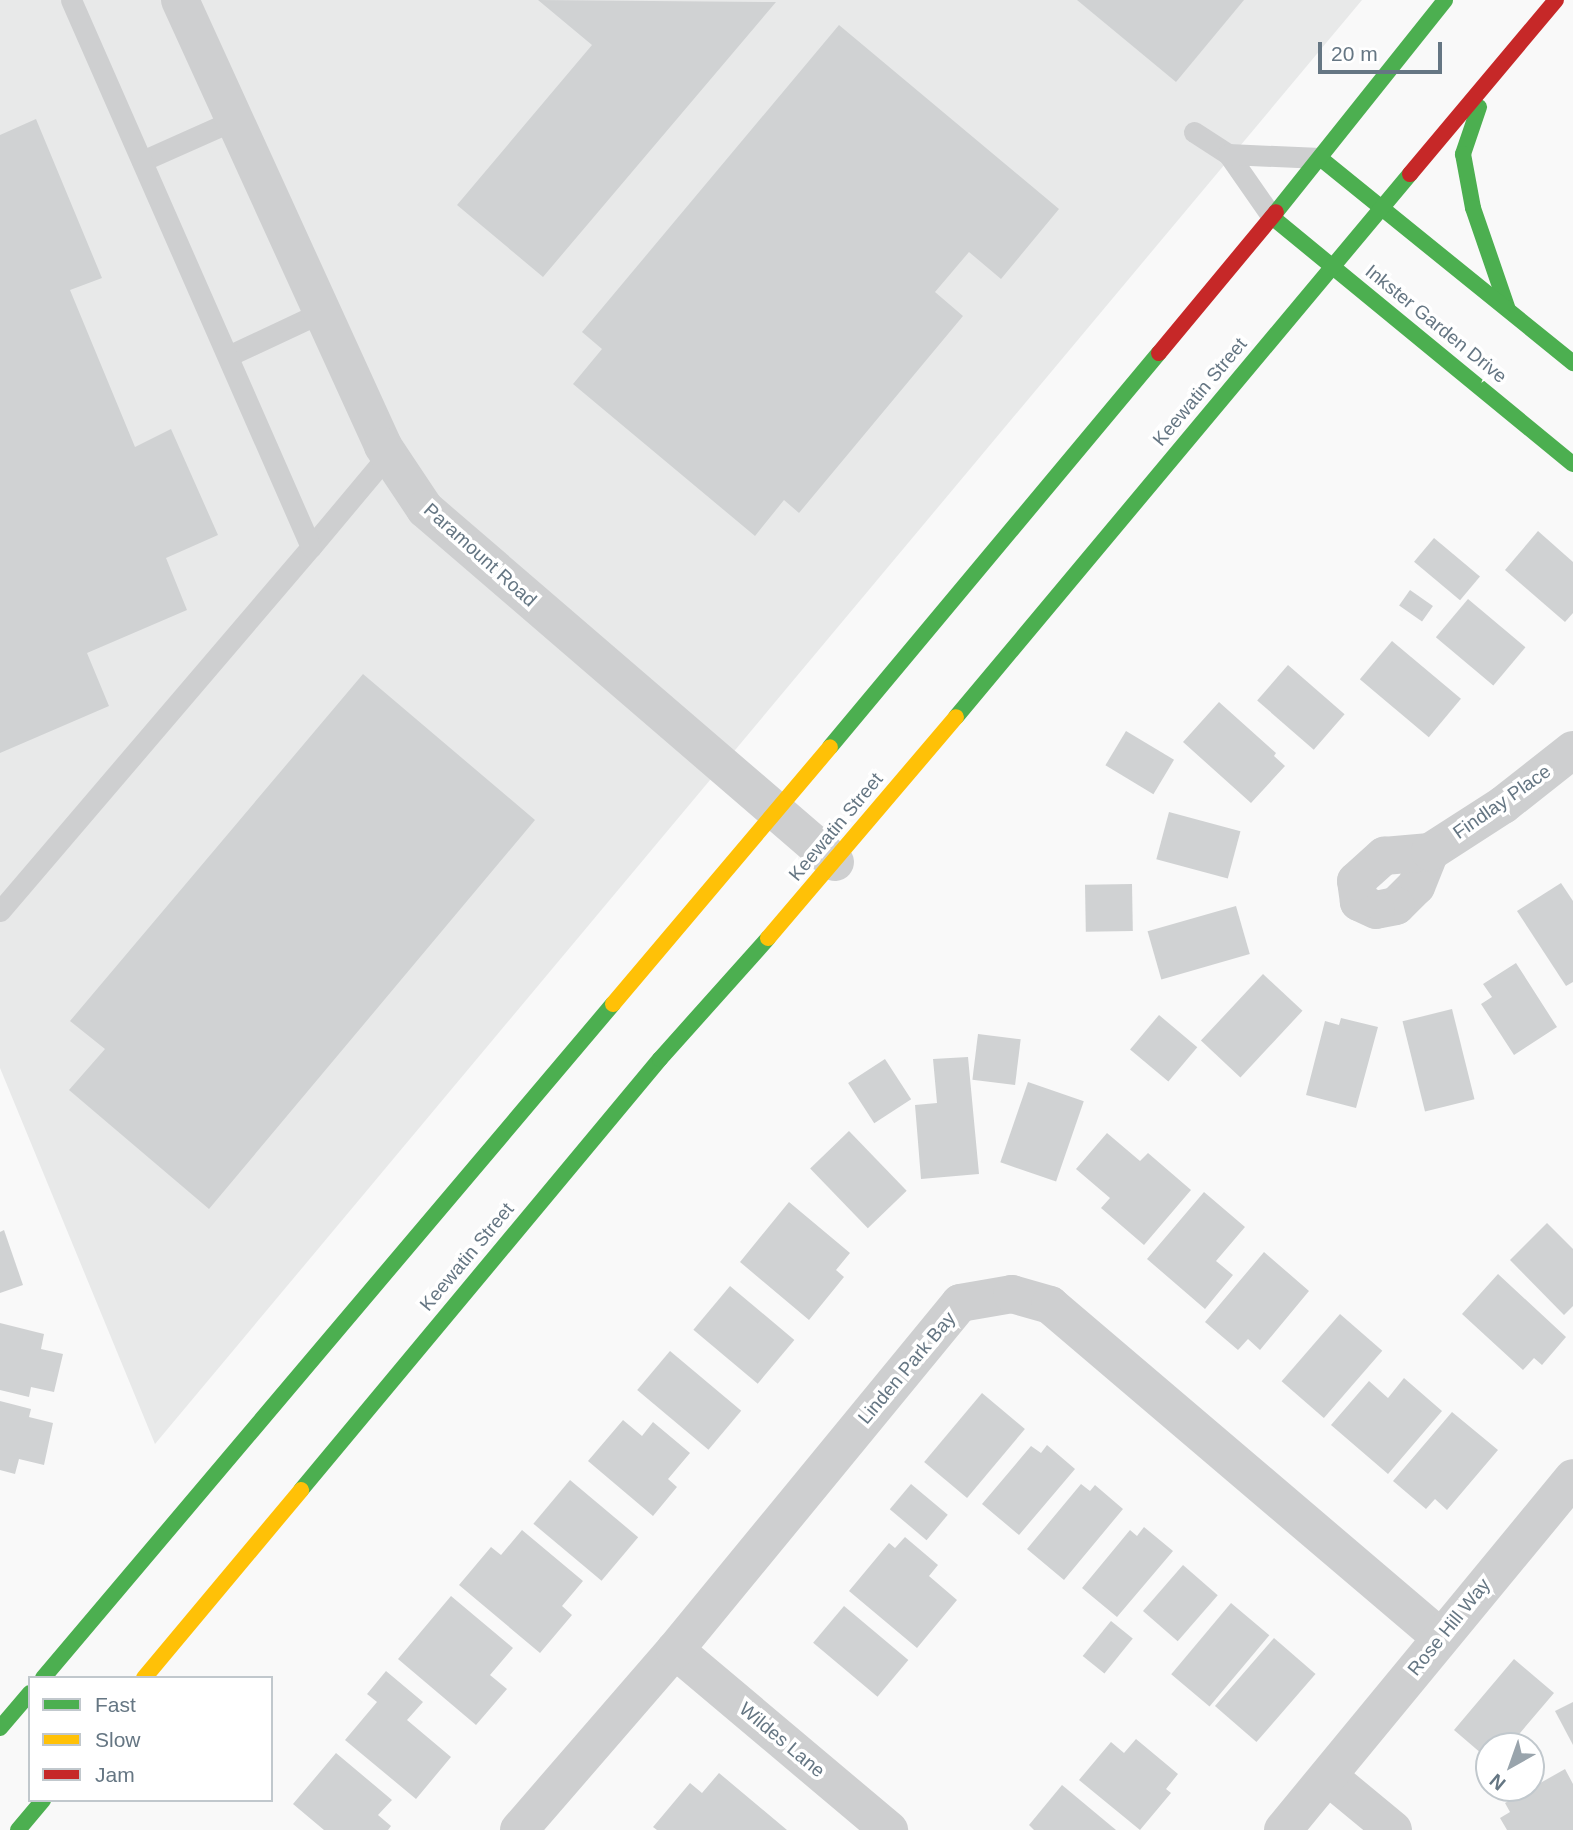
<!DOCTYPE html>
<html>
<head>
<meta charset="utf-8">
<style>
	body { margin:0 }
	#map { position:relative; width:1573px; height:1830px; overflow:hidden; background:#f9f9f9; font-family:Arial,sans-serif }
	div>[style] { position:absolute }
	.built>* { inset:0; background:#e8e9e9 }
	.building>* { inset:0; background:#d0d2d3; transform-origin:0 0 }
	.lane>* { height:21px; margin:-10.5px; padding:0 10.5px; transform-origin:10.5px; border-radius:10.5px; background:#cecfd0 }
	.street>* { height:38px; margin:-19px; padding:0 19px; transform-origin:19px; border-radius:19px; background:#cecfd0 }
	.fast>* { height:16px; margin:-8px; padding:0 8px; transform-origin:8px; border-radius:8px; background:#4caf50 }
	.slow>* { height:16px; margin:-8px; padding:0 8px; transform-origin:8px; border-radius:8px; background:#ffc107 }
	.jam>* { height:16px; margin:-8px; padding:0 8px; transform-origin:8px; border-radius:8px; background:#c62828 }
	span { translate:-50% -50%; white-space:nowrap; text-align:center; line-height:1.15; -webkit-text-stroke:7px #fff; paint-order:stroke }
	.street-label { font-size:19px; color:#657683 }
	.legend { position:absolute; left:28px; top:1676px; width:245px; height:126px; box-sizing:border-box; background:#fff; border:2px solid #c1c8cd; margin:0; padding:9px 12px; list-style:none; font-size:21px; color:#657683 }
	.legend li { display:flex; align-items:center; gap:14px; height:35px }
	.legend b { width:35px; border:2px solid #c1c8cd }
	.north { position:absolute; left:1475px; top:1732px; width:70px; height:70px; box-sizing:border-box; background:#fff; border:2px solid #c1c8cd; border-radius:50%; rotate:220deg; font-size:19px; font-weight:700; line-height:28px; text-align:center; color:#657683 }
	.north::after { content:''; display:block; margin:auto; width:24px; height:32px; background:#99a4ac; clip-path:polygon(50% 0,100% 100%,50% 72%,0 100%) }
	.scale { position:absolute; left:1318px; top:42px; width:124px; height:32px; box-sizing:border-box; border:4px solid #657683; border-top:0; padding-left:9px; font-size:21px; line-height:24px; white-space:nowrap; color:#657683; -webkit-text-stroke:5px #fff; paint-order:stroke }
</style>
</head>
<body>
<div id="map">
	<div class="built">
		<i style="clip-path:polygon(0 0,1362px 0,155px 1444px,0 1068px)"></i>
	</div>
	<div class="building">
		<i style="clip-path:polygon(538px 0,776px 2px,543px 277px,457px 205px,592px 45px)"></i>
		<i style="clip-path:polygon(1077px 0,1244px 0,1176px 82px)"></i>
		<i style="clip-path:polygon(839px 25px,1059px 209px,1001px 279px,969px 252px,935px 292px,963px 316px,799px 513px,784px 500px,755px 536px,573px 384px,602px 349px,582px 332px)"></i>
		<i style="clip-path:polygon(36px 119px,102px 278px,70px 290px,135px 447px,171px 429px,218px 535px,166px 558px,187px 610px,87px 653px,109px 706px,0 753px,0 135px)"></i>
		<i style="clip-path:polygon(1538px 531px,1573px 562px,1573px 613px,1565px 622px,1505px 570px)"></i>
		<i style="left:1434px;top:538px;width:60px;height:31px;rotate:40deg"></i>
		<i style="left:1410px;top:590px;width:28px;height:19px;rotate:35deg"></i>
		<i style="left:1468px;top:599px;width:75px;height:50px;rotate:40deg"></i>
		<i style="left:1392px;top:641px;width:90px;height:50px;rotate:40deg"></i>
		<i style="left:1288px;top:665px;width:75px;height:47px;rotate:41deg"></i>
		<i style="clip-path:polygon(363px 674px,535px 820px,209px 1209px,69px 1090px,105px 1049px,70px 1021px)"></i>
		<i style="clip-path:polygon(1219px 702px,1276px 753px,1274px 756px,1285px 766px,1251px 803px,1183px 742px)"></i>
		<i style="left:1126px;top:731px;width:56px;height:40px;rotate:31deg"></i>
		<i style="left:1169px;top:812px;width:74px;height:49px;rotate:15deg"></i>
		<i style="clip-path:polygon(1561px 883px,1573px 901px,1573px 982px,1566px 986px,1517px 911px)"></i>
		<i style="left:1132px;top:884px;width:47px;height:47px;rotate:89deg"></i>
		<i style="left:1236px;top:906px;width:50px;height:92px;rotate:74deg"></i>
		<i style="clip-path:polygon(1516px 963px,1557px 1027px,1514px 1055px,1481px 1004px,1492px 997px,1483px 984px)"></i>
		<i style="left:1263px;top:974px;width:54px;height:91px;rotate:43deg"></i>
		<i style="left:1452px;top:1009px;width:93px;height:51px;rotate:76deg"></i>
		<i style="left:1159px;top:1015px;width:50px;height:45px;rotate:40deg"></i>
		<i style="clip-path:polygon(1341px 1018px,1378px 1027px,1356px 1108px,1306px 1095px,1325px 1021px,1339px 1025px)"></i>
		<i style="left:978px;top:1034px;width:43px;height:46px;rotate:7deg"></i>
		<i style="clip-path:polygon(968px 1057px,979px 1174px,921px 1179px,915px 1105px,937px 1103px,933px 1059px)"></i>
		<i style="left:885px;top:1059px;width:48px;height:44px;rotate:57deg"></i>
		<i style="left:1028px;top:1082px;width:59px;height:85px;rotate:19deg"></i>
		<i style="left:849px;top:1131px;width:83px;height:54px;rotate:46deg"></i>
		<i style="clip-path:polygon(1107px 1133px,1140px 1161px,1148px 1153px,1191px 1190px,1144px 1245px,1101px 1208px,1110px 1198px,1076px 1169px)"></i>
		<i style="clip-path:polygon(1204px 1192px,1245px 1227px,1216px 1261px,1233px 1275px,1205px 1309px,1147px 1259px)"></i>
		<i style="clip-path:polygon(789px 1202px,850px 1253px,836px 1270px,844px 1277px,809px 1320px,740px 1262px)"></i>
		<i style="clip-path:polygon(1547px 1223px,1573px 1249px,1573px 1306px,1564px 1315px,1510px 1260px)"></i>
		<i style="clip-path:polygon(4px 1230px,23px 1285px,0 1293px,0 1232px)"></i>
		<i style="clip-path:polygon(1264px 1252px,1309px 1291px,1260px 1350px,1248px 1339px,1238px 1350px,1205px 1322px)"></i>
		<i style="clip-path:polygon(1498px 1274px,1566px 1337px,1542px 1365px,1534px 1358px,1523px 1370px,1462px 1314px)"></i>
		<i style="left:730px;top:1286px;width:84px;height:57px;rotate:40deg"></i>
		<i style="left:1340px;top:1314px;width:56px;height:89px;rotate:41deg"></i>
		<i style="clip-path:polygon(0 1323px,44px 1334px,41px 1349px,63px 1354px,54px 1392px,31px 1387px,29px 1397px,0 1390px)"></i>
		<i style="left:670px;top:1351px;width:93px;height:51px;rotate:40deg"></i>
		<i style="clip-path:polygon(1404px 1378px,1442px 1411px,1388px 1474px,1331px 1425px,1369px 1381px,1388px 1398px)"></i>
		<i style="left:982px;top:1393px;width:56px;height:90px;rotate:40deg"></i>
		<i style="clip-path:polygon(0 1401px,31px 1409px,29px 1417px,53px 1423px,44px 1465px,19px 1459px,15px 1474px,0 1470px)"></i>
		<i style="clip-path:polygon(1452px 1412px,1498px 1450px,1447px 1510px,1435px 1499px,1426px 1509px,1393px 1481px)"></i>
		<i style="clip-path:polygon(623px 1420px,642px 1436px,653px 1422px,690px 1453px,668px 1479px,677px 1487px,653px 1516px,588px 1461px)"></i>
		<i style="clip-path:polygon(1047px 1445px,1075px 1469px,1019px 1535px,982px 1504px,1031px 1446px,1041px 1453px)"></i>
		<i style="left:570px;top:1480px;width:89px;height:57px;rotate:40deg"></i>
		<i style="left:911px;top:1484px;width:48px;height:33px;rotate:40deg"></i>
		<i style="clip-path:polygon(1081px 1484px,1090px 1491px,1095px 1485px,1123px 1509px,1064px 1580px,1027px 1549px)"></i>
		<i style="clip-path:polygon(1144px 1527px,1173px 1551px,1117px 1617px,1082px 1588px,1130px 1530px,1137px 1536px)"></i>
		<i style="clip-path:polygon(522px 1530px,583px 1581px,562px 1606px,572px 1615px,540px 1653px,459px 1585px,491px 1547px,501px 1555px)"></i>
		<i style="clip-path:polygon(905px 1537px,938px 1565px,929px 1576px,957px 1600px,917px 1648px,849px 1591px,889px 1543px,895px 1548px)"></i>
		<i style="left:1183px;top:1565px;width:46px;height:61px;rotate:41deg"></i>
		<i style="clip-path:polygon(451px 1596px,513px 1648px,490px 1675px,507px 1689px,476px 1725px,398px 1659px)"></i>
		<i style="left:1231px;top:1603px;width:50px;height:93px;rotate:40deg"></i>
		<i style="left:844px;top:1606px;width:84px;height:48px;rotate:40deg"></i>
		<i style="left:1111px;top:1621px;width:28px;height:45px;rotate:39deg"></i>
		<i style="left:1274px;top:1638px;width:55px;height:90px;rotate:41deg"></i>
		<i style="clip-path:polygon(1514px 1659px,1554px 1693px,1509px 1746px,1489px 1746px,1489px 1760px,1454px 1730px)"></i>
		<i style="clip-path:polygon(386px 1671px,423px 1702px,407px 1720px,451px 1757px,416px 1799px,345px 1740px,377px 1702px,367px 1694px)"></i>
		<i style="clip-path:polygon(1573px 1702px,1573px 1745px,1555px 1711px)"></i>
		<i style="clip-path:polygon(1136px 1739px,1178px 1774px,1166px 1789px,1171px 1793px,1140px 1830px,1079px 1780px,1111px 1742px,1124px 1753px)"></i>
		<i style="clip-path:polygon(336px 1753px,392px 1800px,378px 1815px,391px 1826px,388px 1830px,324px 1830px,293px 1804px)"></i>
		<i style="clip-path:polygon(1565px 1769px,1573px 1784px,1573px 1830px,1507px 1830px,1500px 1818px,1510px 1812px,1505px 1803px)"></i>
		<i style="clip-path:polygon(719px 1773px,787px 1830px,657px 1830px,653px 1827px,690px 1783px,702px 1793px)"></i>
		<i style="clip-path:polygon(1062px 1785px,1116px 1830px,1034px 1830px,1029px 1825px)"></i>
	</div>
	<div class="lane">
		<i style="left:1194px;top:132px;width:40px;rotate:32.9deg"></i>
		<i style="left:142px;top:161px;width:101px;rotate:-24deg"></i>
		<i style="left:1272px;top:217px;width:77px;rotate:-124.9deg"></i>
		<i style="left:1228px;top:154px;width:92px;rotate:2.5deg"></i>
		<i style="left:228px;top:356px;width:104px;rotate:-25.1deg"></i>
		<i style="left:311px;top:547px;width:120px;rotate:-50.1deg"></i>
		<i style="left:0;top:911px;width:479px;rotate:-49.5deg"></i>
		<i style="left:311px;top:547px;width:597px;rotate:-113.69deg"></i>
	</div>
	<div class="street">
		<i style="left:180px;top:0;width:490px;rotate:65.5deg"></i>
		<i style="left:383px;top:446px;width:76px;rotate:56.3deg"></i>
		<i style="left:425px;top:509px;width:541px;rotate:40.73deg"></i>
		<i style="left:1430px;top:852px;width:37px;rotate:112deg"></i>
		<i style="left:1416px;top:886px;width:28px;rotate:135deg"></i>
		<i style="left:1396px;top:906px;width:20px;rotate:169deg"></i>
		<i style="left:1376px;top:910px;width:19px;rotate:-155deg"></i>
		<i style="left:1359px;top:902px;width:21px;rotate:-98deg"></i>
		<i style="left:1356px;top:881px;width:38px;rotate:-42deg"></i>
		<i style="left:1384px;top:856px;width:46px;rotate:-5deg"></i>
		<i style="left:1430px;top:852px;width:87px;rotate:-32.8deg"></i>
		<i style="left:1503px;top:805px;width:89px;rotate:-38.2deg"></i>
		<i style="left:675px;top:1650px;width:280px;rotate:40.1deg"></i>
		<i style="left:1329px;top:1777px;width:83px;rotate:39.6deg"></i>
		<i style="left:519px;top:1830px;width:238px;rotate:-49.1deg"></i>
		<i style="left:675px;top:1650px;width:449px;rotate:-50.6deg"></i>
		<i style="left:960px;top:1303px;width:53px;rotate:-9.8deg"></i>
		<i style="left:1012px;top:1294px;width:40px;rotate:16deg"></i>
		<i style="left:1050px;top:1305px;width:512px;rotate:40.41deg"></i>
		<i style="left:1283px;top:1830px;width:456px;rotate:-50.5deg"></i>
	</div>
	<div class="fast">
		<i style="left:1479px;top:107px;width:50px;rotate:108.8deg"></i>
		<i style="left:1463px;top:154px;width:55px;rotate:79.5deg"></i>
		<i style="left:1473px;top:208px;width:105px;rotate:71deg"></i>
		<i style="left:1320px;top:158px;width:326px;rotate:39deg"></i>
		<i style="left:1276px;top:212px;width:271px;rotate:-51.4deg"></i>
		<i style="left:1272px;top:217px;width:389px;rotate:39.4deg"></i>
		<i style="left:956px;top:717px;width:708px;rotate:-50.1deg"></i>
		<i style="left:830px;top:747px;width:513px;rotate:-50.14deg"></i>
		<i style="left:301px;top:1490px;width:561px;rotate:-50.21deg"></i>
		<i style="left:660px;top:1059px;width:162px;rotate:-48.2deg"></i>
		<i style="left:43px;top:1678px;width:883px;rotate:-49.78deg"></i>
		<i style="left:0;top:1728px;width:46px;rotate:-49.4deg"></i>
		<i style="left:18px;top:1830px;width:39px;rotate:-50deg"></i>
	</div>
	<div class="slow">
		<i style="left:768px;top:938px;width:290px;rotate:-49.6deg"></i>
		<i style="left:613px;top:1004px;width:336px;rotate:-49.8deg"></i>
		<i style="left:144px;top:1678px;width:245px;rotate:-50.1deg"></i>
	</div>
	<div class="jam">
		<i style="left:1410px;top:174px;width:227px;rotate:-50deg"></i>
		<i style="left:1159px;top:353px;width:183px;rotate:-50.3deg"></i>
	</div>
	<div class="street-label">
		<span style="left:1436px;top:324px;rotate:39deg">Inkster Garden Drive</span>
		<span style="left:1200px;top:392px;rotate:-50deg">Keewatin Street</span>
		<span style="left:480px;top:555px;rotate:42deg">Paramount Road</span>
		<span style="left:1502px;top:802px;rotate:-35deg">Findlay Place</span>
		<span style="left:836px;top:827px;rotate:-50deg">Keewatin Street</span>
		<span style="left:467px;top:1257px;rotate:-50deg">Keewatin Street</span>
		<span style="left:907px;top:1368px;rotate:-50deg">Linden Park Bay</span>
		<span style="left:1449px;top:1627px;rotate:-51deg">Rose Hill Way</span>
		<span style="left:782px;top:1740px;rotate:40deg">Wildes Lane</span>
	</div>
	<ul class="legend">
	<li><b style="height:9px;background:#4caf50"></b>Fast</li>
	<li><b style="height:9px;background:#ffc107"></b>Slow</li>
	<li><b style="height:9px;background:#c62828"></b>Jam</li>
	</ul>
	<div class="north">N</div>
	<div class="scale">20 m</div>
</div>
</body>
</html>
